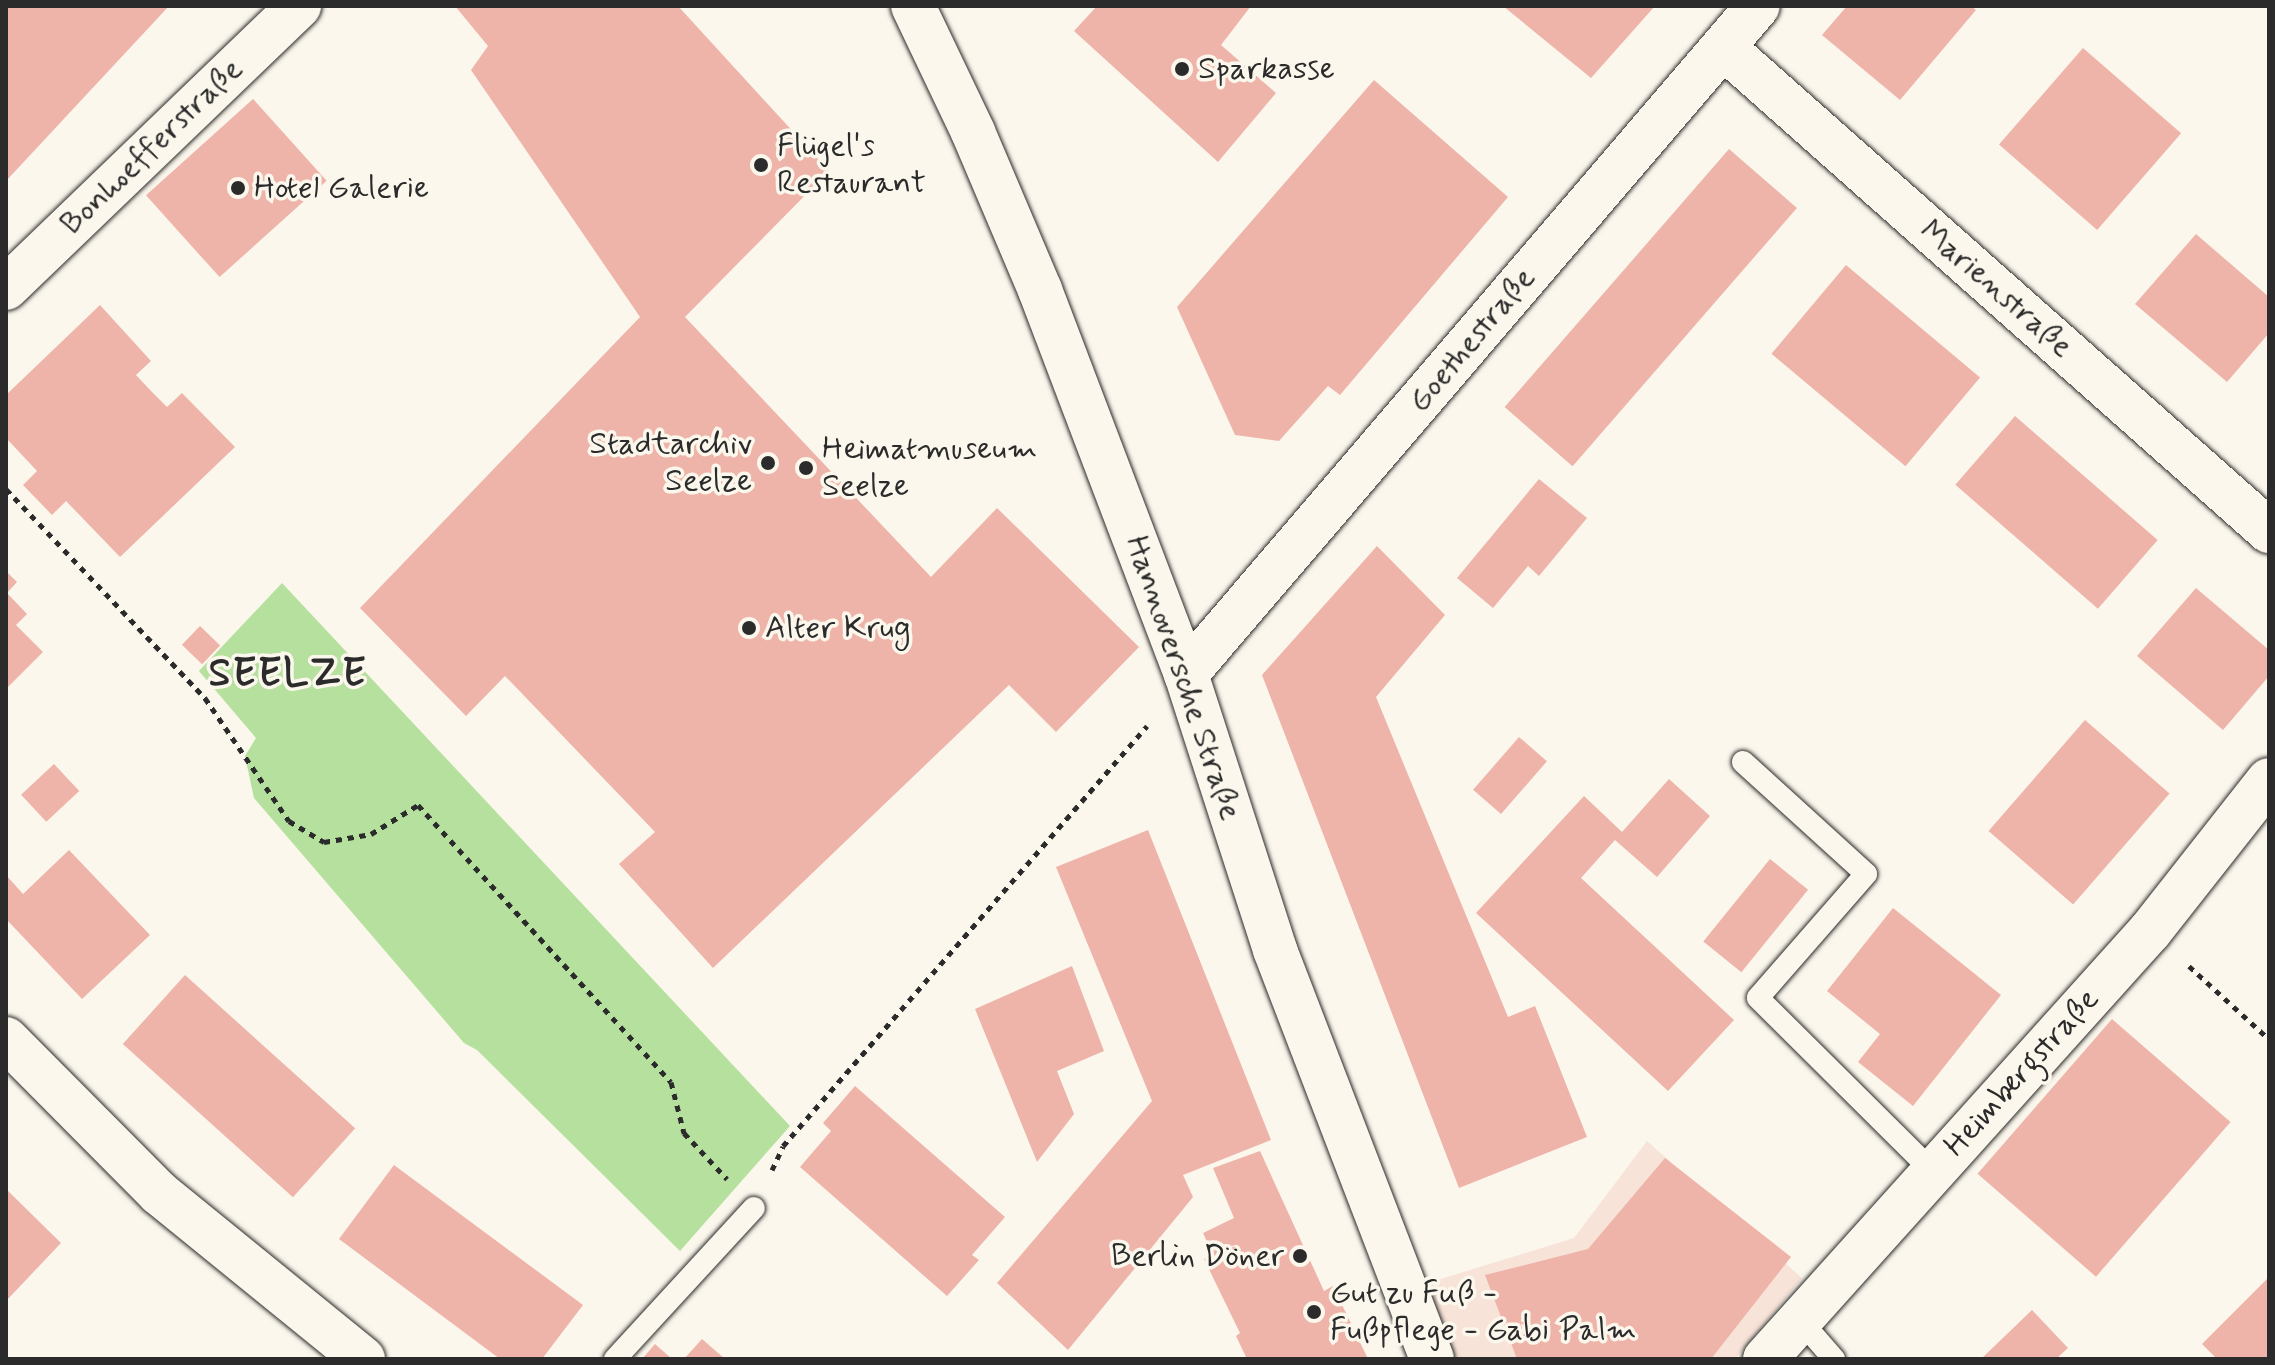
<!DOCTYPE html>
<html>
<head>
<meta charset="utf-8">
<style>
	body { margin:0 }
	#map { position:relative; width:2275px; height:1365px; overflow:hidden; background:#fbf7ec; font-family:Mynerve,sans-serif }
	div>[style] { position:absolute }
	.built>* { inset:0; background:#f7e3d8 }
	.green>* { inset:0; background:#b5e09e }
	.building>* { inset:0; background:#efb4a9; transform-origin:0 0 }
	.path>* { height:5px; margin-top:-2.5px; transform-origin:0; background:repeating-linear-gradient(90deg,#2b2b2b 0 6px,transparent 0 12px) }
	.roads { filter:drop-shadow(0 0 2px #2b2b2b) drop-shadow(0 0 2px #2b2b2b) }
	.lane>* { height:22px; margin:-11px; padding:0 11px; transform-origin:11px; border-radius:11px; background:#fbf7ec }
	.street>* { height:44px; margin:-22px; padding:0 22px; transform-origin:22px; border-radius:22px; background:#fbf7ec }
	.secondary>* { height:44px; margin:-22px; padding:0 22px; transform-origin:22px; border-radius:22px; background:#fbf7ec }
	.dots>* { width:22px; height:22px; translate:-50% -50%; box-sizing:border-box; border:4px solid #fbf7ec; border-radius:50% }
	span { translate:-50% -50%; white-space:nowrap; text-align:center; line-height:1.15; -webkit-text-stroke:7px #fbf7ec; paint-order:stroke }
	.poi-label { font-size:32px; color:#2b2b2b }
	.left { translate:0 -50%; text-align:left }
	.right { translate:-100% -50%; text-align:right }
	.street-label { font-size:32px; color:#2b2b2b }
	.district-label { font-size:40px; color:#2b2b2b; font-weight:700; letter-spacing:2px }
	.frame { position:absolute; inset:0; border:8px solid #2b2b2b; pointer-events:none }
</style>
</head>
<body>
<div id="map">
	<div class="built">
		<i style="clip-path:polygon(1647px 1141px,1802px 1278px,1735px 1359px,1432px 1359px,1405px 1290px,1574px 1238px)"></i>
	</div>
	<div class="green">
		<i style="clip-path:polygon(282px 583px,790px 1126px,680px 1251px,477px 1050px,464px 1043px,254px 798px,245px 756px,256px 738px,199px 671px)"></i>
	</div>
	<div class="building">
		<i style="clip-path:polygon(6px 6px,169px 6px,6px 181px)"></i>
		<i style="clip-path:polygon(455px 6px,678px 6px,829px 171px,685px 317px,931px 577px,997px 508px,1139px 647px,1056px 732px,1009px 685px,713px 968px,619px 864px,655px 832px,505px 676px,466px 716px,360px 608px,640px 317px,471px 70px,488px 46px)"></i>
		<i style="clip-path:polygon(1097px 6px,1251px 6px,1221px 45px,1276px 93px,1218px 162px,1074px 31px)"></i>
		<i style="clip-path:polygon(1503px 6px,1655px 6px,1591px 78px)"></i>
		<i style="clip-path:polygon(1847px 6px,1971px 6px,1976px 10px,1900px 100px,1822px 35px)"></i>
		<i style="left:2083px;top:48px;width:130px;height:128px;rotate:41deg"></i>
		<i style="clip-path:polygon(1374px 80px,1508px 197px,1340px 395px,1328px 386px,1279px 441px,1235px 435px,1177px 307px)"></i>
		<i style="left:253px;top:99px;width:110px;height:144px;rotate:48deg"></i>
		<i style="left:1729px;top:149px;width:90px;height:342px;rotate:41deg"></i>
		<i style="clip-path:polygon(2196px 234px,2269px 297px,2269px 333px,2227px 382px,2135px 304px)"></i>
		<i style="left:1846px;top:265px;width:175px;height:116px;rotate:40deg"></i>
		<i style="clip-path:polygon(100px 305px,151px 361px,136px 375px,151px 391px,167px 407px,182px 393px,235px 447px,120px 557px,66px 501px,52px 515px,23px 485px,37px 471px,6px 438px,6px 395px)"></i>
		<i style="left:2015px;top:416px;width:189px;height:91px;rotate:41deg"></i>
		<i style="clip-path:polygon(1539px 479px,1587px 518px,1539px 576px,1528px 566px,1493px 608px,1457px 578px)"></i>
		<i style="clip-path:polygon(1377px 546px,1445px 615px,1376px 697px,1508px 1017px,1535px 1006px,1587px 1137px,1459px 1188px,1262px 675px)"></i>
		<i style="clip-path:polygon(6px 571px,17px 582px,7px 593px,27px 614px,16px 625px,43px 652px,6px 689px)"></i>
		<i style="clip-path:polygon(2196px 588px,2269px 650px,2269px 676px,2223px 730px,2137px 656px)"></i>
		<i style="left:200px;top:626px;width:28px;height:26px;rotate:44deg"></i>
		<i style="left:2085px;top:720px;width:112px;height:147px;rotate:41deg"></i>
		<i style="left:1519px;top:737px;width:37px;height:70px;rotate:41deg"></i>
		<i style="left:54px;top:764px;width:37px;height:45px;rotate:47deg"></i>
		<i style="clip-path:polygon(1669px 779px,1710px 816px,1657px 877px,1615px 840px,1581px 878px,1734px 1020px,1668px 1091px,1476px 913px,1584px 796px,1622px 832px)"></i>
		<i style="clip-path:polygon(1148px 830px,1271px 1140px,1183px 1175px,1193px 1197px,1068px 1350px,997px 1283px,1152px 1101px,1056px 867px)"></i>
		<i style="clip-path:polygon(69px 850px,150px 935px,82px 999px,6px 919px,6px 875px,23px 894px)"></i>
		<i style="left:1770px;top:859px;width:49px;height:106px;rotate:39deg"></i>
		<i style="clip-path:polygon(1893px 908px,2001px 995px,1913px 1106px,1858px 1062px,1880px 1034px,1827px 991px)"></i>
		<i style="clip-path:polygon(1072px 966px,1104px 1051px,1057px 1071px,1074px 1114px,1037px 1162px,975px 1009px)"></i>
		<i style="left:185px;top:975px;width:229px;height:93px;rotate:42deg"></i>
		<i style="left:2112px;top:1019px;width:157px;height:205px;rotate:41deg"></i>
		<i style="clip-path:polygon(855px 1086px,1005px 1217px,972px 1255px,979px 1260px,947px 1296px,800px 1167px,831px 1131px,823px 1123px)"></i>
		<i style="clip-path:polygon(1260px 1151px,1324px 1291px,1333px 1286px,1368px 1359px,1247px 1359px,1236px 1336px,1240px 1333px,1204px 1259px,1213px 1255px,1203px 1233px,1234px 1218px,1213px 1168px)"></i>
		<i style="clip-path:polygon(1665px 1158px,1791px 1257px,1711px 1359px,1517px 1359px,1485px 1275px,1588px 1249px)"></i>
		<i style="clip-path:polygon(394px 1165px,583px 1305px,542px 1359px,500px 1359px,339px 1239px)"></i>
		<i style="clip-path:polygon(6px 1189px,61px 1243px,6px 1301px)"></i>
		<i style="clip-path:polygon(2269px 1277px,2269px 1359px,2217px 1359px,2202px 1344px)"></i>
		<i style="clip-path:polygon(2032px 1310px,2068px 1348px,2056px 1359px,1981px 1359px)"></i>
		<i style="clip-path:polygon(702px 1339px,725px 1359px,684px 1359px)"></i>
		<i style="clip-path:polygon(655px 1344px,672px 1359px,642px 1359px)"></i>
	</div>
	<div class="path">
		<i style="left:6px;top:489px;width:289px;rotate:46.4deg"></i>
		<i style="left:205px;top:698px;width:149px;rotate:55.7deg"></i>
		<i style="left:289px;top:821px;width:41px;rotate:31deg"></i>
		<i style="left:324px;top:842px;width:48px;rotate:-9.7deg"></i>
		<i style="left:371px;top:834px;width:55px;rotate:-31.7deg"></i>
		<i style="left:418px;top:805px;width:375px;rotate:47.6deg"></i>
		<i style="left:671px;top:1082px;width:53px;rotate:75.7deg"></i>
		<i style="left:684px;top:1133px;width:63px;rotate:46.9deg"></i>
		<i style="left:2189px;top:966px;width:108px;rotate:42.4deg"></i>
		<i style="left:772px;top:1170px;width:26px;rotate:-65deg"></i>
		<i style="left:783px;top:1146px;width:556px;rotate:-49.09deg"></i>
	</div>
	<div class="roads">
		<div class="lane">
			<i style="left:1743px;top:762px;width:166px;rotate:42.3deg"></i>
			<i style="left:1866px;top:874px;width:164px;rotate:131.1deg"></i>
			<i style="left:1758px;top:998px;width:247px;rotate:44.8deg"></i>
			<i style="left:1800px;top:1320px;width:52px;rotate:48.9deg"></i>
			<i style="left:615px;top:1359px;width:205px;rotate:-47.4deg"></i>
		</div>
		<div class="street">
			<i style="left:1723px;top:47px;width:730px;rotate:41.56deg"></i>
			<i style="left:6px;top:288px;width:407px;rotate:-43.9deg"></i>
			<i style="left:1186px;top:674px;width:879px;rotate:-49.43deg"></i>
			<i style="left:6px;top:1039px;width:217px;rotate:45.2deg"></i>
			<i style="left:159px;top:1193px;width:263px;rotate:39.1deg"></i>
			<i style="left:1765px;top:1359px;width:576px;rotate:-48.03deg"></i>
			<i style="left:2150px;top:931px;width:192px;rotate:-51.8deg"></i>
		</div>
		<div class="secondary">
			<i style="left:913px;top:6px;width:140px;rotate:64.5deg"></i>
			<i style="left:973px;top:132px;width:172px;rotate:67deg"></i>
			<i style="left:1040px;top:290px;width:411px;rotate:69.2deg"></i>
			<i style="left:1186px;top:674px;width:290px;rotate:72.1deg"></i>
			<i style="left:1275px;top:950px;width:438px;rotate:69deg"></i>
		</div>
	</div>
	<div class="dots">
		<i style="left:1182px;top:69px;background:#2b2b2b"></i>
		<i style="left:761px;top:165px;background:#2b2b2b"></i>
		<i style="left:238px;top:188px;background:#2b2b2b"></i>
		<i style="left:768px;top:463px;background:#2b2b2b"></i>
		<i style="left:806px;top:468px;background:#2b2b2b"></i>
		<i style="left:749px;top:628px;background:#2b2b2b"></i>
		<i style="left:1300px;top:1256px;background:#2b2b2b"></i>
		<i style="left:1314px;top:1312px;background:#2b2b2b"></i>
	</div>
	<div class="poi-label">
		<span class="left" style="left:1198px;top:69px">Sparkasse</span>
		<span class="left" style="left:777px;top:165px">Flügel's<br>Restaurant</span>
		<span class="left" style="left:254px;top:188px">Hotel Galerie</span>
		<span class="right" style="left:752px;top:463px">Stadtarchiv<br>Seelze</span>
		<span class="left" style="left:822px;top:468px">Heimatmuseum<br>Seelze</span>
		<span class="left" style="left:765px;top:628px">Alter Krug</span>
		<span class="right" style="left:1284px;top:1256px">Berlin Döner</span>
		<span class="left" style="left:1330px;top:1312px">Gut zu Fuß -<br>Fußpflege - Gabi Palm</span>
	</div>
	<div class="street-label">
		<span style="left:152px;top:147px;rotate:-44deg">Bonhoefferstraße</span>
		<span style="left:1996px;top:289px;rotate:41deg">Marienstraße</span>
		<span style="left:1472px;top:340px;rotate:-50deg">Goethestraße</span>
		<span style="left:1183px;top:678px;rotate:71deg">Hannoversche Straße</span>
		<span style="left:2022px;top:1073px;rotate:-48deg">Heimbergstraße</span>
	</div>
	<div class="district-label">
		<span style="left:288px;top:674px">SEELZE</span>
	</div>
	<div class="frame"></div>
</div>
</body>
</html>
